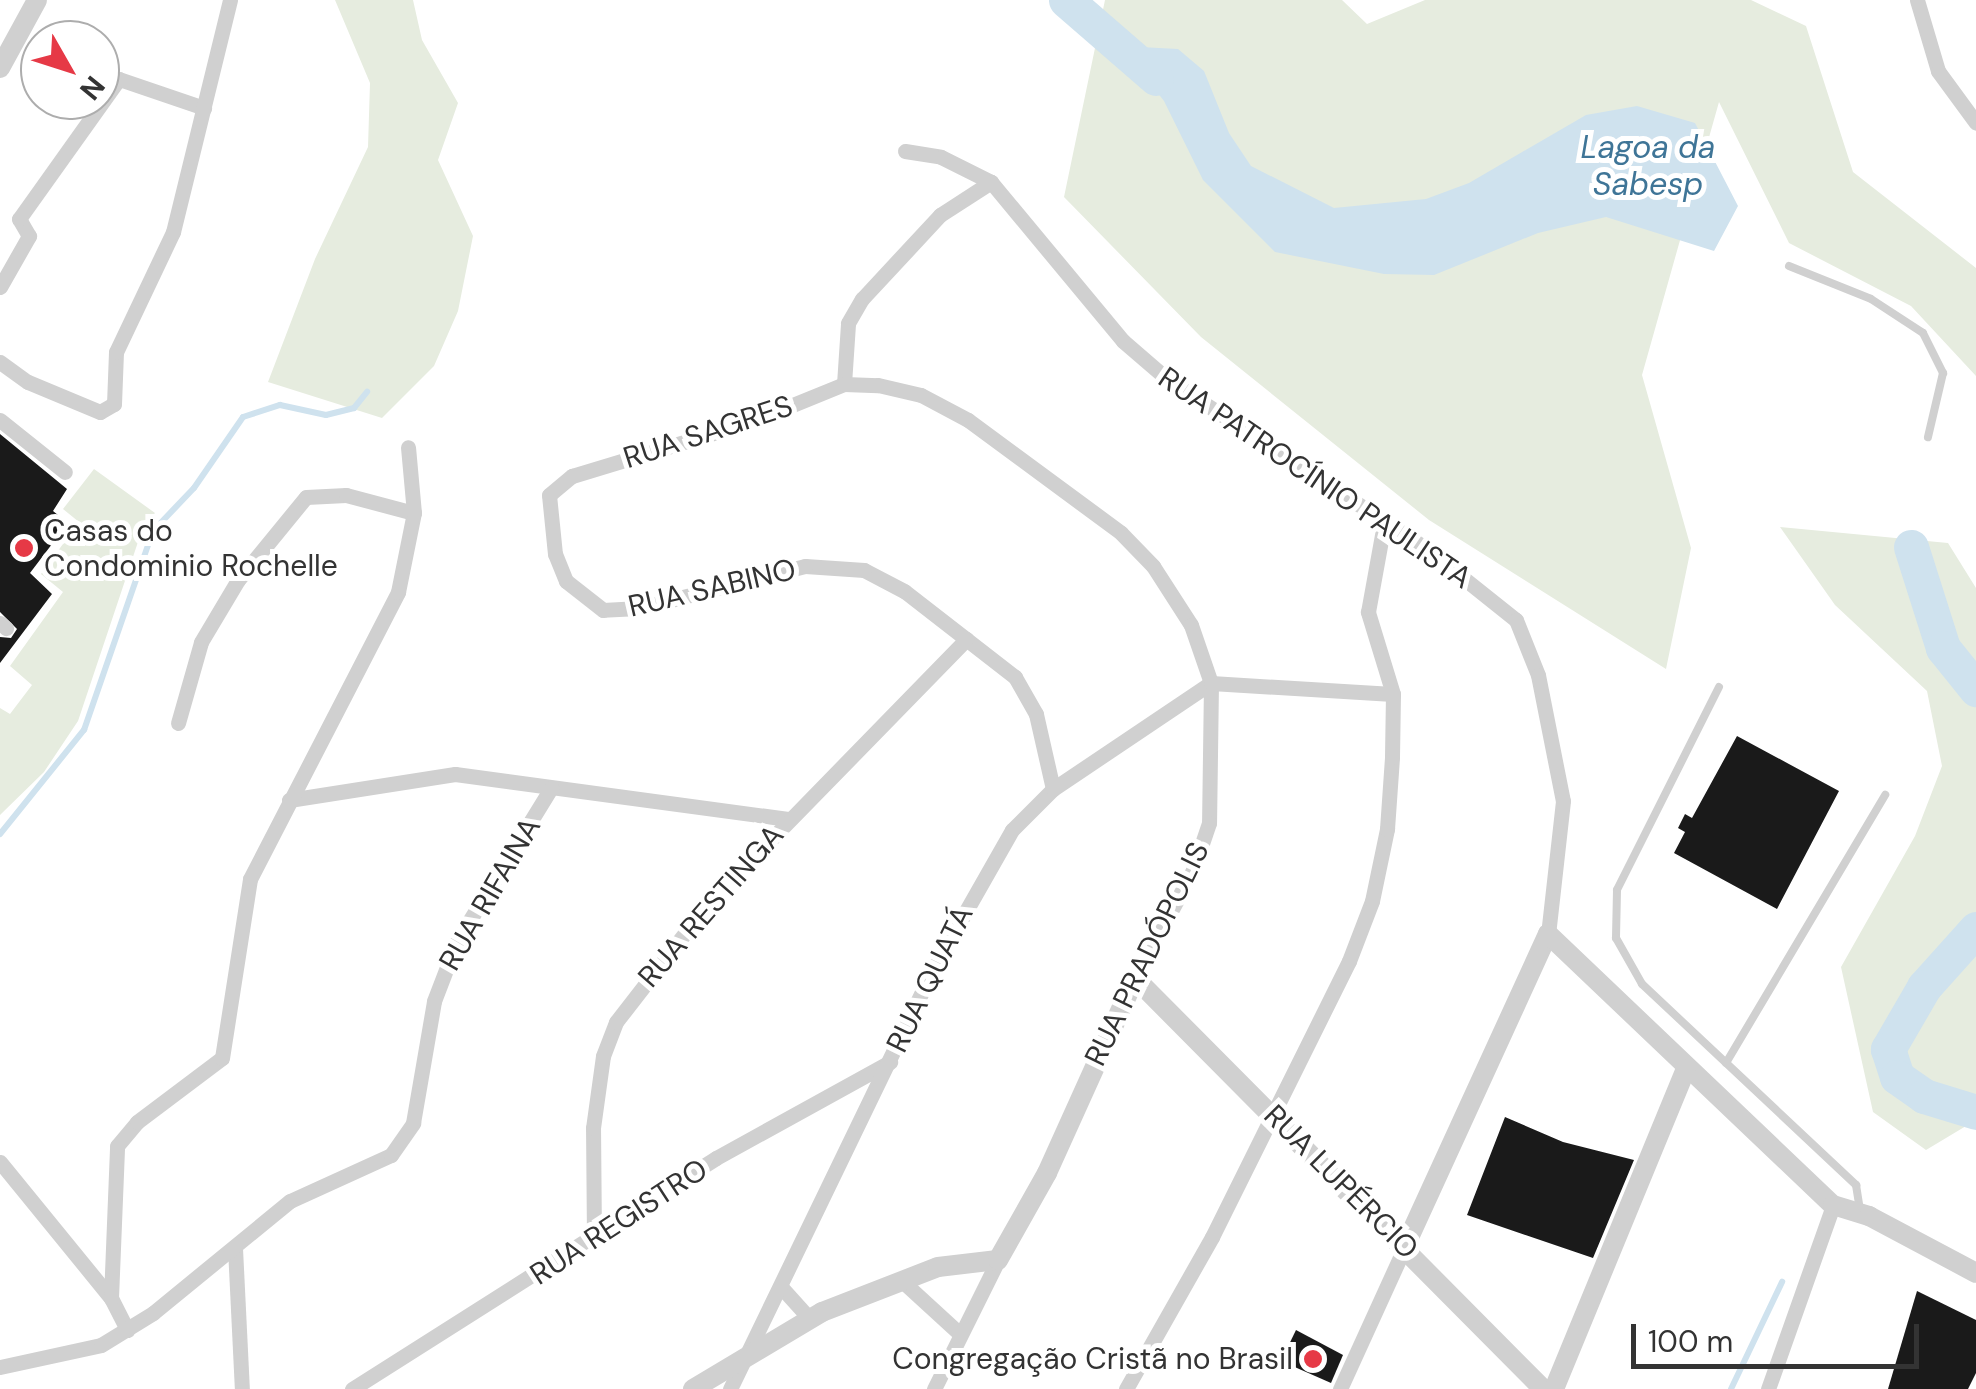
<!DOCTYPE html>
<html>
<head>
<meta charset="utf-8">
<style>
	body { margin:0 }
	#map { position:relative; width:1976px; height:1389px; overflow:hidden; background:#fff; font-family:"DM Sans",sans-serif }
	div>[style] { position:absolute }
	.green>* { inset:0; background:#e6ecdf }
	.water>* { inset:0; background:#cfe2ee }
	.stream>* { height:6px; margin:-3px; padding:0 3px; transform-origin:3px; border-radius:3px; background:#cfe2ee }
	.river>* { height:35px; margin:-17.5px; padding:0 17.5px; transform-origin:17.5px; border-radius:17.5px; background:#cfe2ee }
	.building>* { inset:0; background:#1a1a1a }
	.service>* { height:8px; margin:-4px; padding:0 4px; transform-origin:4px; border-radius:4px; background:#d0d0d0 }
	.minor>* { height:15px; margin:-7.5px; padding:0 7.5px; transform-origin:7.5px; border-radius:7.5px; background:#d0d0d0 }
	.tertiary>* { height:20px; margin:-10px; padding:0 10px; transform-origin:10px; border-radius:10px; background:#d0d0d0 }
	.dots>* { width:28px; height:28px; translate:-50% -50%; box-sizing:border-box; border:5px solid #fff; border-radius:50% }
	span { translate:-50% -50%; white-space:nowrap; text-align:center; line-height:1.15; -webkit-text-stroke:10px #fff; paint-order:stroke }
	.street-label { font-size:30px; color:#333 }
	.poi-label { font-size:30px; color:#333 }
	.left { translate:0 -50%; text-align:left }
	.right { translate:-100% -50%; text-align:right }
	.water-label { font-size:32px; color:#3f7597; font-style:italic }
	.north { position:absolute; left:20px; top:20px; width:100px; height:100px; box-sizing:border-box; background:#fff; border:2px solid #adadad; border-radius:50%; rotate:129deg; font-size:28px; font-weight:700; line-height:40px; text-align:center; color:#333 }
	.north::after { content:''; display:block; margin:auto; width:35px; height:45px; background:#e63946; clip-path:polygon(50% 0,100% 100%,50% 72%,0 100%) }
	.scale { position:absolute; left:1631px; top:1324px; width:288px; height:45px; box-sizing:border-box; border:5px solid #333; border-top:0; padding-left:12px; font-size:30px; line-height:35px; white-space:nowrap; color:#333; -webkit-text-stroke:8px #fff; paint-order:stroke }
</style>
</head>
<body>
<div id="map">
	<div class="green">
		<i style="clip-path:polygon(335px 0,413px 0,422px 40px,458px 103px,438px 160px,473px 236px,458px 311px,434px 366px,382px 418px,268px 382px,315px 259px,368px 147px,370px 83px)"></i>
		<i style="clip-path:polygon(1105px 0,1342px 0,1367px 24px,1425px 0,1751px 0,1806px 26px,1853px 172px,1976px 268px,1976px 376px,1911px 306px,1789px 243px,1719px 102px,1642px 375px,1691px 548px,1666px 669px,1429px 520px,1201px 337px,1064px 197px)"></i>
		<i style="clip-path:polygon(94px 469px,155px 513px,143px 527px,78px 721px,44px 772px,0 815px,0 708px,10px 714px,32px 685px,10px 666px,63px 592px,41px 574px,79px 522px,63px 509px)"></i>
		<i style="clip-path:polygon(1780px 527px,1948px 543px,1976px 588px,1976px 1120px,1926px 1150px,1873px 1112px,1841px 967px,1915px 836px,1942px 766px,1927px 691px,1835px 605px)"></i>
	</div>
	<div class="water">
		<i style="clip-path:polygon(1121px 46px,1178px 49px,1204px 71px,1229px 133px,1251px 166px,1334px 208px,1426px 199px,1469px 183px,1586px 115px,1637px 106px,1695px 123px,1738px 206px,1714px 251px,1606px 217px,1538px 233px,1434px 275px,1384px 274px,1275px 252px,1203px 180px,1164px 101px)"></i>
	</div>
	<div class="stream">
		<i style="left:0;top:834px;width:134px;rotate:-51.1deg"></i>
		<i style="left:84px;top:730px;width:211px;rotate:-70.9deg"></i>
		<i style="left:153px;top:531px;width:59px;rotate:-46.4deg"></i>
		<i style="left:194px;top:488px;width:86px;rotate:-55.4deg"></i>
		<i style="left:243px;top:417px;width:39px;rotate:-18deg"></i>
		<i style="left:280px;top:405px;width:47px;rotate:12.3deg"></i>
		<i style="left:326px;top:415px;width:29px;rotate:-14deg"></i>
		<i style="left:354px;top:408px;width:21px;rotate:-51deg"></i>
		<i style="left:1731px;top:1389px;width:119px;rotate:-64.5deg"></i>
	</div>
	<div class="river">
		<i style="left:1066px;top:0;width:119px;rotate:40.9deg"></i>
		<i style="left:1911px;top:547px;width:106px;rotate:72.4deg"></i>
		<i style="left:1943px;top:648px;width:53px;rotate:51.2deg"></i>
		<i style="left:1976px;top:929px;width:78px;rotate:131.9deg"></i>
		<i style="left:1924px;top:987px;width:72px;rotate:120.1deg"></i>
		<i style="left:1888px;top:1049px;width:29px;rotate:72deg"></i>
		<i style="left:1897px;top:1077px;width:33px;rotate:35deg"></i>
		<i style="left:1924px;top:1096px;width:54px;rotate:17.1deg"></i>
	</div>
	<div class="building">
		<i style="clip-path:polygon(0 434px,67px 489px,53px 511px,68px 523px,30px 573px,52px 594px,0 663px,0 637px,11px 638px,17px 629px,0 612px)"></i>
		<i style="clip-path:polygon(1737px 736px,1839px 791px,1777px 909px,1674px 853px,1685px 832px,1678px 828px,1685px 814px,1692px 818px)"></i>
		<i style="clip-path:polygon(1505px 1117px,1563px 1142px,1634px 1160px,1593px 1258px,1467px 1215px)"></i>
		<i style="clip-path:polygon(1917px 1291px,1976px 1320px,1976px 1373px,1968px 1389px,1888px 1389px)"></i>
		<i style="clip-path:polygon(1296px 1330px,1343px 1355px,1331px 1383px,1281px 1361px)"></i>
	</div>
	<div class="service">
		<i style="left:1789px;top:266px;width:88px;rotate:21.9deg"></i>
		<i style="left:1871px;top:299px;width:62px;rotate:33.2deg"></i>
		<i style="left:1923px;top:333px;width:45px;rotate:63.4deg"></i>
		<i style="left:1943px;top:373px;width:66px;rotate:103.2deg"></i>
		<i style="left:1719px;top:687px;width:227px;rotate:116.7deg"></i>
		<i style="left:1617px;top:890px;width:48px;rotate:91.2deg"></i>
		<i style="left:1616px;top:938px;width:53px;rotate:60.5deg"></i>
		<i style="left:1642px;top:984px;width:294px;rotate:43.2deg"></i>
		<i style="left:1856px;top:1185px;width:24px;rotate:81deg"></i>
		<i style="left:1726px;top:1063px;width:312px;rotate:-59.3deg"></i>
	</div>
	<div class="minor">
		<i style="left:1917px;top:0;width:74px;rotate:73.5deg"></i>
		<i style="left:1938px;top:71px;width:64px;rotate:53.8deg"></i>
		<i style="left:905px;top:151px;width:36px;rotate:9deg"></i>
		<i style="left:941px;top:157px;width:56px;rotate:26.6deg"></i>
		<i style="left:991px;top:182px;width:207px;rotate:50.3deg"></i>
		<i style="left:1123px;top:341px;width:58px;rotate:40.8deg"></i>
		<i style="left:1167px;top:379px;width:311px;rotate:33.2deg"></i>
		<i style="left:1427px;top:549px;width:114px;rotate:38.6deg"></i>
		<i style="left:1516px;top:620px;width:59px;rotate:68.2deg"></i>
		<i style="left:1538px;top:675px;width:128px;rotate:78.8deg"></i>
		<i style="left:1563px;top:801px;width:134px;rotate:96.4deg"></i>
		<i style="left:0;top:287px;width:59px;rotate:-60.4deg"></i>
		<i style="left:29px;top:236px;width:20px;rotate:-120deg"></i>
		<i style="left:19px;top:219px;width:172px;rotate:-54.5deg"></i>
		<i style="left:119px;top:79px;width:90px;rotate:18.8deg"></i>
		<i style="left:0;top:362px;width:34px;rotate:36deg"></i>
		<i style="left:28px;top:382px;width:78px;rotate:22.6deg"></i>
		<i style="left:100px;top:412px;width:16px;rotate:-30deg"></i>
		<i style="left:114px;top:404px;width:52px;rotate:-87.8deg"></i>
		<i style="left:116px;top:352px;width:133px;rotate:-64.6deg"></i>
		<i style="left:173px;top:232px;width:239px;rotate:-76.2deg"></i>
		<i style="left:844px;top:384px;width:61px;rotate:-86.2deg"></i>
		<i style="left:848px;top:323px;width:28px;rotate:-60deg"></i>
		<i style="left:862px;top:299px;width:115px;rotate:-47.1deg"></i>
		<i style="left:940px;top:215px;width:61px;rotate:-32.9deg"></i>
		<i style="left:0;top:420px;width:83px;rotate:38.7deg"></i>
		<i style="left:0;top:623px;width:8px;rotate:40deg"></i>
		<i style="left:178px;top:723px;width:84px;rotate:-74.1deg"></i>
		<i style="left:201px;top:642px;width:72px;rotate:-59.2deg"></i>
		<i style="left:238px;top:580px;width:107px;rotate:-50.7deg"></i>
		<i style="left:306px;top:497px;width:40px;rotate:-2.9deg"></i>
		<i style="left:346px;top:495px;width:70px;rotate:14.8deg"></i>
		<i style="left:1053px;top:789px;width:77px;rotate:-102.8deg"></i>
		<i style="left:1036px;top:714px;width:43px;rotate:-119.6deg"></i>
		<i style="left:1015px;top:677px;width:140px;rotate:-142.2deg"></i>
		<i style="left:904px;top:591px;width:45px;rotate:-152.3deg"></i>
		<i style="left:864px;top:570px;width:59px;rotate:-176.1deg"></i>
		<i style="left:805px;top:566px;width:171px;rotate:165.8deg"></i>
		<i style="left:639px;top:608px;width:36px;rotate:177deg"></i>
		<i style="left:603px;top:610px;width:47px;rotate:-141.9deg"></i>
		<i style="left:566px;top:581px;width:29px;rotate:-112deg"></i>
		<i style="left:555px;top:554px;width:59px;rotate:-95.8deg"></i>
		<i style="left:549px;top:495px;width:30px;rotate:-40deg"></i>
		<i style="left:572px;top:476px;width:189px;rotate:-16.9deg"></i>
		<i style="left:753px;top:421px;width:98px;rotate:-22.1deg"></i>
		<i style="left:844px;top:384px;width:34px;rotate:2deg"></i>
		<i style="left:878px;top:385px;width:44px;rotate:13.1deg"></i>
		<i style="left:921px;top:395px;width:53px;rotate:28deg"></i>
		<i style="left:968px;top:420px;width:190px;rotate:36.4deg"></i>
		<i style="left:1121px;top:533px;width:46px;rotate:45.9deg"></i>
		<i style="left:1153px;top:566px;width:70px;rotate:57.2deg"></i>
		<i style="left:1191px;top:625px;width:61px;rotate:71deg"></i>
		<i style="left:1211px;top:683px;width:140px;rotate:90.8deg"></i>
		<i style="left:1209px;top:823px;width:50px;rotate:108.8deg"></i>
		<i style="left:1193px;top:870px;width:123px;rotate:118.2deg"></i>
		<i style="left:289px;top:800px;width:168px;rotate:-8.9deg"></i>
		<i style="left:455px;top:774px;width:336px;rotate:7.7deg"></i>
		<i style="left:0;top:1162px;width:176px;rotate:50.8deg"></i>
		<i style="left:111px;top:1298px;width:36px;rotate:63deg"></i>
		<i style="left:594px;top:1239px;width:111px;rotate:-90.5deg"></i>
		<i style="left:593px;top:1128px;width:73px;rotate:-82.1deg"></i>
		<i style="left:603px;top:1056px;width:36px;rotate:-69deg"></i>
		<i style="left:616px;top:1022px;width:147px;rotate:-52.2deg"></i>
		<i style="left:706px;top:906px;width:373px;rotate:-45.7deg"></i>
		<i style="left:235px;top:1248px;width:141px;rotate:87.2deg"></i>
		<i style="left:901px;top:1280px;width:80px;rotate:42.5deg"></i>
		<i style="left:782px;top:1288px;width:42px;rotate:47.9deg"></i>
		<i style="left:111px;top:1298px;width:152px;rotate:-87.7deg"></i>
		<i style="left:117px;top:1146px;width:31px;rotate:-50deg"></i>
		<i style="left:137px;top:1122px;width:106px;rotate:-37deg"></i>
		<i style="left:222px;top:1058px;width:181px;rotate:-81.1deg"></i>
		<i style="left:250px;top:879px;width:323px;rotate:-62.7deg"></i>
		<i style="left:398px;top:592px;width:81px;rotate:-78.6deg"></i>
		<i style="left:414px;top:513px;width:66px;rotate:-95.2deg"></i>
		<i style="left:0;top:1367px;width:103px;rotate:-12.3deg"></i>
		<i style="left:101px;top:1345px;width:61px;rotate:-31.6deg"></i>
		<i style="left:153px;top:1313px;width:177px;rotate:-39.3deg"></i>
		<i style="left:290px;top:1201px;width:111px;rotate:-24.5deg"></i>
		<i style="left:391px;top:1155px;width:39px;rotate:-55deg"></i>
		<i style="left:413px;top:1123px;width:124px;rotate:-80.2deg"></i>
		<i style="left:434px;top:1001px;width:64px;rotate:-69deg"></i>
		<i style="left:457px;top:941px;width:180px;rotate:-58.4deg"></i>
		<i style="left:352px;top:1389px;width:431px;rotate:-32.4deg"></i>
		<i style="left:716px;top:1158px;width:199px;rotate:-28.9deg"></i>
		<i style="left:730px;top:1389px;width:466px;rotate:-64.2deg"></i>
		<i style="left:933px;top:969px;width:160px;rotate:-60.4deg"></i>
		<i style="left:1012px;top:830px;width:58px;rotate:-45deg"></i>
		<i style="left:1053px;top:789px;width:190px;rotate:-33.9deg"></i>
		<i style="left:1211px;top:683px;width:182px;rotate:3.5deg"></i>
		<i style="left:934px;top:1389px;width:144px;rotate:-63.6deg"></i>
		<i style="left:1126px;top:1389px;width:175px;rotate:-60.5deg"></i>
		<i style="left:1212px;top:1237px;width:308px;rotate:-63.6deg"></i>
		<i style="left:1349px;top:961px;width:64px;rotate:-69deg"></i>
		<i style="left:1372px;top:901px;width:74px;rotate:-78.2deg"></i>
		<i style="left:1387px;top:829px;width:72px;rotate:-86deg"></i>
		<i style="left:1392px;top:757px;width:63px;rotate:-89.1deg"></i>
		<i style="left:1393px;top:694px;width:86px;rotate:-107deg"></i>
		<i style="left:1368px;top:612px;width:89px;rotate:-79.7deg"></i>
		<i style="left:1340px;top:1389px;width:159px;rotate:-65.5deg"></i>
		<i style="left:1768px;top:1389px;width:195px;rotate:-70.5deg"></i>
	</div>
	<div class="tertiary">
		<i style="left:0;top:68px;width:77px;rotate:-61.4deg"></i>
		<i style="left:1406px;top:1244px;width:341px;rotate:-65.4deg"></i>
		<i style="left:1548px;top:934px;width:393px;rotate:43.6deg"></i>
		<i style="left:1833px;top:1205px;width:38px;rotate:17deg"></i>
		<i style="left:1869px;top:1216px;width:121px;rotate:28deg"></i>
		<i style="left:693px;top:1389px;width:150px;rotate:-30.8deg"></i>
		<i style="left:822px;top:1312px;width:124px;rotate:-21.2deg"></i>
		<i style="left:938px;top:1267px;width:60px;rotate:-6.7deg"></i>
		<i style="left:998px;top:1260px;width:100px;rotate:-60.6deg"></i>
		<i style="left:1047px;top:1173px;width:214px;rotate:-65.7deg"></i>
		<i style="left:1135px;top:978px;width:579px;rotate:45.21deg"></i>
		<i style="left:1554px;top:1389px;width:346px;rotate:-67.6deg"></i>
	</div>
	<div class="dots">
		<i style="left:24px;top:548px;background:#e63946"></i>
		<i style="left:1313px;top:1359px;background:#e63946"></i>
	</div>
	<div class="street-label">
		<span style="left:708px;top:432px;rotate:-18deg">RUA SAGRES</span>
		<span style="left:1315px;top:478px;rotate:34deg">RUA PATROCÍNIO PAULISTA</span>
		<span style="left:712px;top:588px;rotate:-13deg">RUA SABINO</span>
		<span style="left:490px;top:894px;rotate:-60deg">RUA RIFAINA</span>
		<span style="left:711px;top:906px;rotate:-49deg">RUA RESTINGA</span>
		<span style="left:1147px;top:954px;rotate:-64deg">RUA PRADÓPOLIS</span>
		<span style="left:930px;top:979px;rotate:-64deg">RUA QUATÁ</span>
		<span style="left:1341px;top:1182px;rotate:45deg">RUA LUPÉRCIO</span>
		<span style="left:619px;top:1222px;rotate:-33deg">RUA REGISTRO</span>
	</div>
	<div class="poi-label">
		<span class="left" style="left:44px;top:548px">Casas do<br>Condominio Rochelle</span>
		<span class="right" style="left:1293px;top:1359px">Congregação Cristã no Brasil</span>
	</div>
	<div class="water-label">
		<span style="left:1648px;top:166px">Lagoa da<br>Sabesp</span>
	</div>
	<div class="north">N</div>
	<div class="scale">100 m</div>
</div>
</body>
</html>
